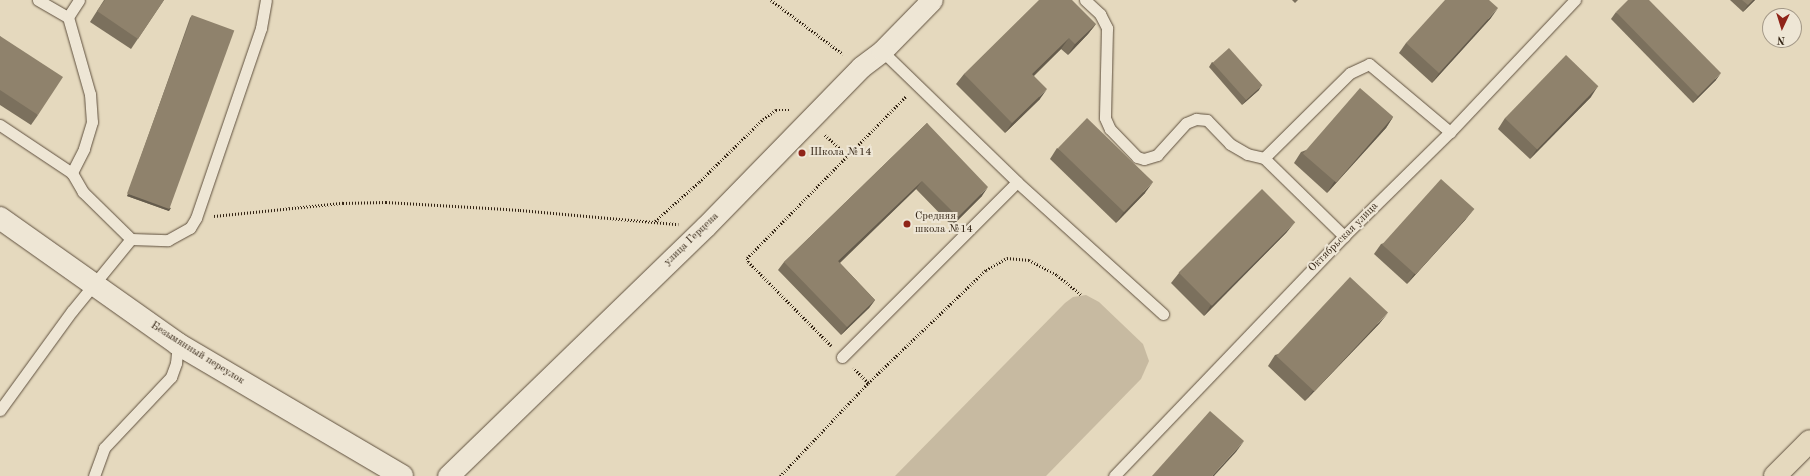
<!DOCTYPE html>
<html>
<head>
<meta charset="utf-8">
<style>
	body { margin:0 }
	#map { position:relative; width:1810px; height:476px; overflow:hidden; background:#e5d9be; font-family:"Old Standard TT",serif }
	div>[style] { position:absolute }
	.green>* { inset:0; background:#c7baa1 }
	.path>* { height:2.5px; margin-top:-1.25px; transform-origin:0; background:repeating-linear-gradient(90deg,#322313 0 1px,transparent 0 3px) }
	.roads { filter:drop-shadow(0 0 1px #5f503e) drop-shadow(0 0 1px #5f503e) }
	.lane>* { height:11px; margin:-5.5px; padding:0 5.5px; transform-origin:5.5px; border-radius:5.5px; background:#eee6d5 }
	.street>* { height:21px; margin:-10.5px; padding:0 10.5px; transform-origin:10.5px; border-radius:10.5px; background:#eee6d5 }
	.secondary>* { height:22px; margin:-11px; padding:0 11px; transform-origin:11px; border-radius:11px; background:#eee6d5 }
	.primary>* { height:22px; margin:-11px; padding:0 11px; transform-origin:11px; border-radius:11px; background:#e5d9be }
	.wall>* { inset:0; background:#7b705d }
	.shaded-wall>* { inset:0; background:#645b4c }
	.building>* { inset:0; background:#8f826c; transform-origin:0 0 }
	.dots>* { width:11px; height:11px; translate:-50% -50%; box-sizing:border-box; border:2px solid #eee6d5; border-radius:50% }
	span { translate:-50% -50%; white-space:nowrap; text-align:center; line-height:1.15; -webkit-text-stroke:4px #eee6d5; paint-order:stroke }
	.poi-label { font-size:11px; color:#322313 }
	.left { translate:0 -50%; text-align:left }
	.street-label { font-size:11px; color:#322313 }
	.north { position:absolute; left:1762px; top:8px; width:40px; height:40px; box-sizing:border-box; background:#eee6d5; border:1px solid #a39887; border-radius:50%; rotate:184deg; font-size:11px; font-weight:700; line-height:16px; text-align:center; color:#322313 }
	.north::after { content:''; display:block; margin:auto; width:14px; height:18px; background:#8f2418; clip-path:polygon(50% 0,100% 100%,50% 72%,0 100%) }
</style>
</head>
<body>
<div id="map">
	<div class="green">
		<i style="clip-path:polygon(1086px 295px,1099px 302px,1143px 344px,1149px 361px,1141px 379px,1046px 476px,895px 476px,1065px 303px,1073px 297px)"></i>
	</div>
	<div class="path">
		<i style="left:771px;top:0;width:90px;rotate:36.9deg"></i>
		<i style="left:825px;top:135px;width:31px;rotate:42deg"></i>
		<i style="left:214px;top:216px;width:130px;rotate:-5.8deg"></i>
		<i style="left:343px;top:203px;width:43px;rotate:-1.3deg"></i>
		<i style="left:386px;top:202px;width:134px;rotate:3.4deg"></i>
		<i style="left:520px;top:210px;width:159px;rotate:5.1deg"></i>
		<i style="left:655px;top:221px;width:59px;rotate:-41.6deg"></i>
		<i style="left:699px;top:182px;width:90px;rotate:-44.5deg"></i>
		<i style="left:763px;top:119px;width:16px;rotate:-35deg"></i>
		<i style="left:776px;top:110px;width:14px"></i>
		<i style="left:831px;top:346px;width:118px;rotate:-134.7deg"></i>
		<i style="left:748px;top:262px;width:4px;rotate:-104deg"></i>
		<i style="left:747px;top:258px;width:227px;rotate:-45.5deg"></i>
		<i style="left:868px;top:383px;width:163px;rotate:-43.8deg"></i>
		<i style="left:986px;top:270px;width:24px;rotate:-30deg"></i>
		<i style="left:1007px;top:258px;width:22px;rotate:5deg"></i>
		<i style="left:1029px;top:260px;width:32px;rotate:28deg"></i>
		<i style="left:1057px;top:275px;width:32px;rotate:39deg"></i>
		<i style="left:780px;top:476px;width:128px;rotate:-46.6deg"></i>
		<i style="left:868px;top:383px;width:21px;rotate:-135deg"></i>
	</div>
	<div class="roads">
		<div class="lane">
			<i style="left:38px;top:0;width:34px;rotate:30deg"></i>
			<i style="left:68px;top:17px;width:80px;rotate:74.1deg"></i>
			<i style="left:90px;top:94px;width:28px;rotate:86deg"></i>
			<i style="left:92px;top:122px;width:28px;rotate:107deg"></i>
			<i style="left:84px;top:149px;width:27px;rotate:117deg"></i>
			<i style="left:1085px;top:0;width:21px;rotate:43deg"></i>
			<i style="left:1100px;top:14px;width:16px;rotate:63deg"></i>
			<i style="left:1107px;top:28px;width:90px;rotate:91.3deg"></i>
			<i style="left:1105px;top:118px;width:12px;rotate:66deg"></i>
			<i style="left:1110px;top:129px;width:39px;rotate:46deg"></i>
			<i style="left:1137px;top:157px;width:7px;rotate:16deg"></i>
			<i style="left:1144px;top:159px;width:14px;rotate:-17deg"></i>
			<i style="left:1157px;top:155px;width:43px;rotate:-47.8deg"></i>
			<i style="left:1186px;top:123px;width:11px;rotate:-22deg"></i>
			<i style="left:1196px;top:119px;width:11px;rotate:5deg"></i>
			<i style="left:1207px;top:120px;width:33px;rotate:46deg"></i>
			<i style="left:1230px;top:144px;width:20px;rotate:30deg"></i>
			<i style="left:1247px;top:154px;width:17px;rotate:13deg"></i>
			<i style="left:1264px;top:158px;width:121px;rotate:-44.7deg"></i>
			<i style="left:1350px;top:73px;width:21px;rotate:-25deg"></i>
			<i style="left:1369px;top:64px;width:106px;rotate:40deg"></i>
			<i style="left:68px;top:17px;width:20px;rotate:-57deg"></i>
			<i style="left:882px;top:51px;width:188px;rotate:44.1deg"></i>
			<i style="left:1017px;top:182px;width:197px;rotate:42.1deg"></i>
			<i style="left:0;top:125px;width:87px;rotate:33.7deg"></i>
			<i style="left:72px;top:173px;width:22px;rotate:60deg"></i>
			<i style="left:83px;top:192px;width:67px;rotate:44.4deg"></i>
			<i style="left:1264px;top:158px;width:112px;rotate:44.3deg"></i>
			<i style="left:842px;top:357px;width:247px;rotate:-45deg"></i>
			<i style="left:0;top:410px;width:122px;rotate:-54deg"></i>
			<i style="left:72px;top:311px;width:93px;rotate:-50.7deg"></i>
			<i style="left:131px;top:239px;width:37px;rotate:2deg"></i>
			<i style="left:168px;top:240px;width:25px;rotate:-29deg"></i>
			<i style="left:190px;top:228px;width:12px;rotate:-59deg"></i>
			<i style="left:196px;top:218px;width:201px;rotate:-71.1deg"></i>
			<i style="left:261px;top:28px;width:28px;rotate:-80deg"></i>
			<i style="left:94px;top:476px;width:30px;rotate:-70deg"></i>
			<i style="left:104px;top:448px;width:98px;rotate:-46.7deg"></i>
			<i style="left:171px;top:377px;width:15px;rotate:-70deg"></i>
			<i style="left:176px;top:363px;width:19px;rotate:-84deg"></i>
			<i style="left:1114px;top:476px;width:332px;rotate:-46.2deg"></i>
			<i style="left:1344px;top:236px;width:148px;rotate:-44.5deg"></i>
			<i style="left:1450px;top:132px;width:182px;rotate:-46.6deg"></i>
		</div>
		<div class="street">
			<i style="left:448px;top:476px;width:358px;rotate:-44.1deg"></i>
			<i style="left:705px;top:227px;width:223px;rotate:-45.7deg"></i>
			<i style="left:861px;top:67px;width:26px;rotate:-37deg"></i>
			<i style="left:882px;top:51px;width:71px;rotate:-45.6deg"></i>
		</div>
		<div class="secondary">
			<i style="left:0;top:218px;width:218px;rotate:35.3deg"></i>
			<i style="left:178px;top:344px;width:260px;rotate:30.5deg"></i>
		</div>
		<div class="primary">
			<i style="left:1775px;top:476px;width:49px;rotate:-45deg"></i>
		</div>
	</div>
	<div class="wall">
		<i style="clip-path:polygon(104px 0,164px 0,131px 49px,90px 22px)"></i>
		<i style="clip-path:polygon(1292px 0,1298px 0,1295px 3px)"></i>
		<i style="clip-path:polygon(1730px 0,1755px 0,1743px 12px)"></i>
		<i style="clip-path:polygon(1616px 12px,1716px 80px,1693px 103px,1611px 19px)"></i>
		<i style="clip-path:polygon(192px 15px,169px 211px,127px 196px,190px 18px)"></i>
		<i style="clip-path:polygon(1491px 18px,1432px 83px,1399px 53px,1406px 43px)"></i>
		<i style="clip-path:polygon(1096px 24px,1088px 34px,1068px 55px,1061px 49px,1034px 76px,1040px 99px,1005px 133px,956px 84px,964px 74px)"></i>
		<i style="clip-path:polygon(0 36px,38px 115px,31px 125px,0 105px)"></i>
		<i style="clip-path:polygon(1212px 62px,1259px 90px,1242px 105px,1209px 67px)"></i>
		<i style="clip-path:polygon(1591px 97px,1530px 159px,1498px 129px,1505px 118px)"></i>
		<i style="clip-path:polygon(1393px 117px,1386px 128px,1327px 193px,1294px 163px,1301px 152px)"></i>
		<i style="clip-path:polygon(927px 123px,982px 196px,952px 226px,916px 189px,840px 263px,875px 300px,869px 308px,841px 335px,778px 270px,784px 262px)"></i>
		<i style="clip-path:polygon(1057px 148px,1145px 193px,1116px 223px,1050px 159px)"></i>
		<i style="clip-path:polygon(1466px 219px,1407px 284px,1374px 254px,1381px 244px)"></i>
		<i style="clip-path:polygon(1287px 232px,1204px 316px,1171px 283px,1179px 273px)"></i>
		<i style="clip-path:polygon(1380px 323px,1305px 401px,1268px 366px,1275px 355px)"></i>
	</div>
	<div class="shaded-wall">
		<i style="clip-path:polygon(1753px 0,1755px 0,1743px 12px,1748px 5px)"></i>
		<i style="clip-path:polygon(1498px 8px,1491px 18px,1432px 83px,1439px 73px)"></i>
		<i style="clip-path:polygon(1096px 24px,1088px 34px,1068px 55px,1075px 44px)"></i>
		<i style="clip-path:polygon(1069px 38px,1061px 49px,1025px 84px,1032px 74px)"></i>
		<i style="clip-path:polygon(1721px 73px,1716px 80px,1693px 103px,1698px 96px)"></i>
		<i style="clip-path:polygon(1262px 85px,1259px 90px,1242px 105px,1246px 100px)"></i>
		<i style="clip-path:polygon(1598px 86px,1591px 97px,1530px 159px,1537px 149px)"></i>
		<i style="clip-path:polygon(1047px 89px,1040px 99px,1005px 133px,1012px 123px)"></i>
		<i style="clip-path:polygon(1393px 117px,1386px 128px,1327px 193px,1334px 182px)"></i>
		<i style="clip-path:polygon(922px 181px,916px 189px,832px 270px,838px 261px)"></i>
		<i style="clip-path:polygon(1153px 182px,1145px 193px,1116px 223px,1123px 213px)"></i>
		<i style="clip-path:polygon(988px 187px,982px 196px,952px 226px,958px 217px)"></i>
		<i style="clip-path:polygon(129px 194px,171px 208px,169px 211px,127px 196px)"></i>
		<i style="clip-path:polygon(1474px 209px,1466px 219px,1407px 284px,1415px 273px)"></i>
		<i style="clip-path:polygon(1295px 222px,1287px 232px,1204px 316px,1211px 305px)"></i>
		<i style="clip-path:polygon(875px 300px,869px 308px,841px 335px,847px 327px)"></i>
		<i style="clip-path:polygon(1388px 313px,1380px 323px,1305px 401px,1313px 391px)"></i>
		<i style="clip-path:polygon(1244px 441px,1236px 452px,1214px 476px,1212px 476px)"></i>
	</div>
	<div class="building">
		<i style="clip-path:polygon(105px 0,164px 0,138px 39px,97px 11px)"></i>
		<i style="clip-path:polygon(1039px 0,1072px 0,1096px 24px,1075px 44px,1069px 38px,1032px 74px,1047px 89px,1012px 123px,964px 74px)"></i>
		<i style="clip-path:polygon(1445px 0,1489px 0,1498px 8px,1439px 73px,1406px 43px)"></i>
		<i style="clip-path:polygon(1628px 0,1649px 0,1721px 73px,1698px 96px,1616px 12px)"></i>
		<i style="clip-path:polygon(1742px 0,1753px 0,1748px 5px)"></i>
		<i style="left:192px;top:15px;width:45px;height:190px;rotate:20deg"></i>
		<i style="clip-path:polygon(0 36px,63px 77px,38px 115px,0 90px)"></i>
		<i style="left:1229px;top:48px;width:50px;height:22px;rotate:48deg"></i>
		<i style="left:1566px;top:55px;width:45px;height:88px;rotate:44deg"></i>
		<i style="left:1360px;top:88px;width:44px;height:87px;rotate:41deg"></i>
		<i style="left:1087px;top:118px;width:92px;height:42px;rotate:44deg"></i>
		<i style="clip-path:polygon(927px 123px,988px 187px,958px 217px,922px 181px,838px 261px,875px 300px,847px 327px,784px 262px)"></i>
		<i style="left:1441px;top:179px;width:45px;height:88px;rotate:42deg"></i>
		<i style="left:1262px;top:189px;width:47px;height:118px;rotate:45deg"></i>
		<i style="left:1350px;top:277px;width:52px;height:108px;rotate:43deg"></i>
		<i style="clip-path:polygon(1210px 411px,1244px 441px,1212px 476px,1152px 476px)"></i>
	</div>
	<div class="dots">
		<i style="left:802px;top:153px;background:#8f2418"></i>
		<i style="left:907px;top:224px;background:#8f2418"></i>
	</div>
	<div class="poi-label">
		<span class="left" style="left:810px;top:153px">Школа №14</span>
		<span class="left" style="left:915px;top:224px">Средняя<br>школа №14</span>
	</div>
	<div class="street-label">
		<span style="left:1344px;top:238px;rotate:-45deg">Октябрьская улица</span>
		<span style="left:692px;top:240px;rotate:-44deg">улица Герцена</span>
		<span style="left:197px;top:354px;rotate:32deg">Безымянный переулок</span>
	</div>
	<div class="north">N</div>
</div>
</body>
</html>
